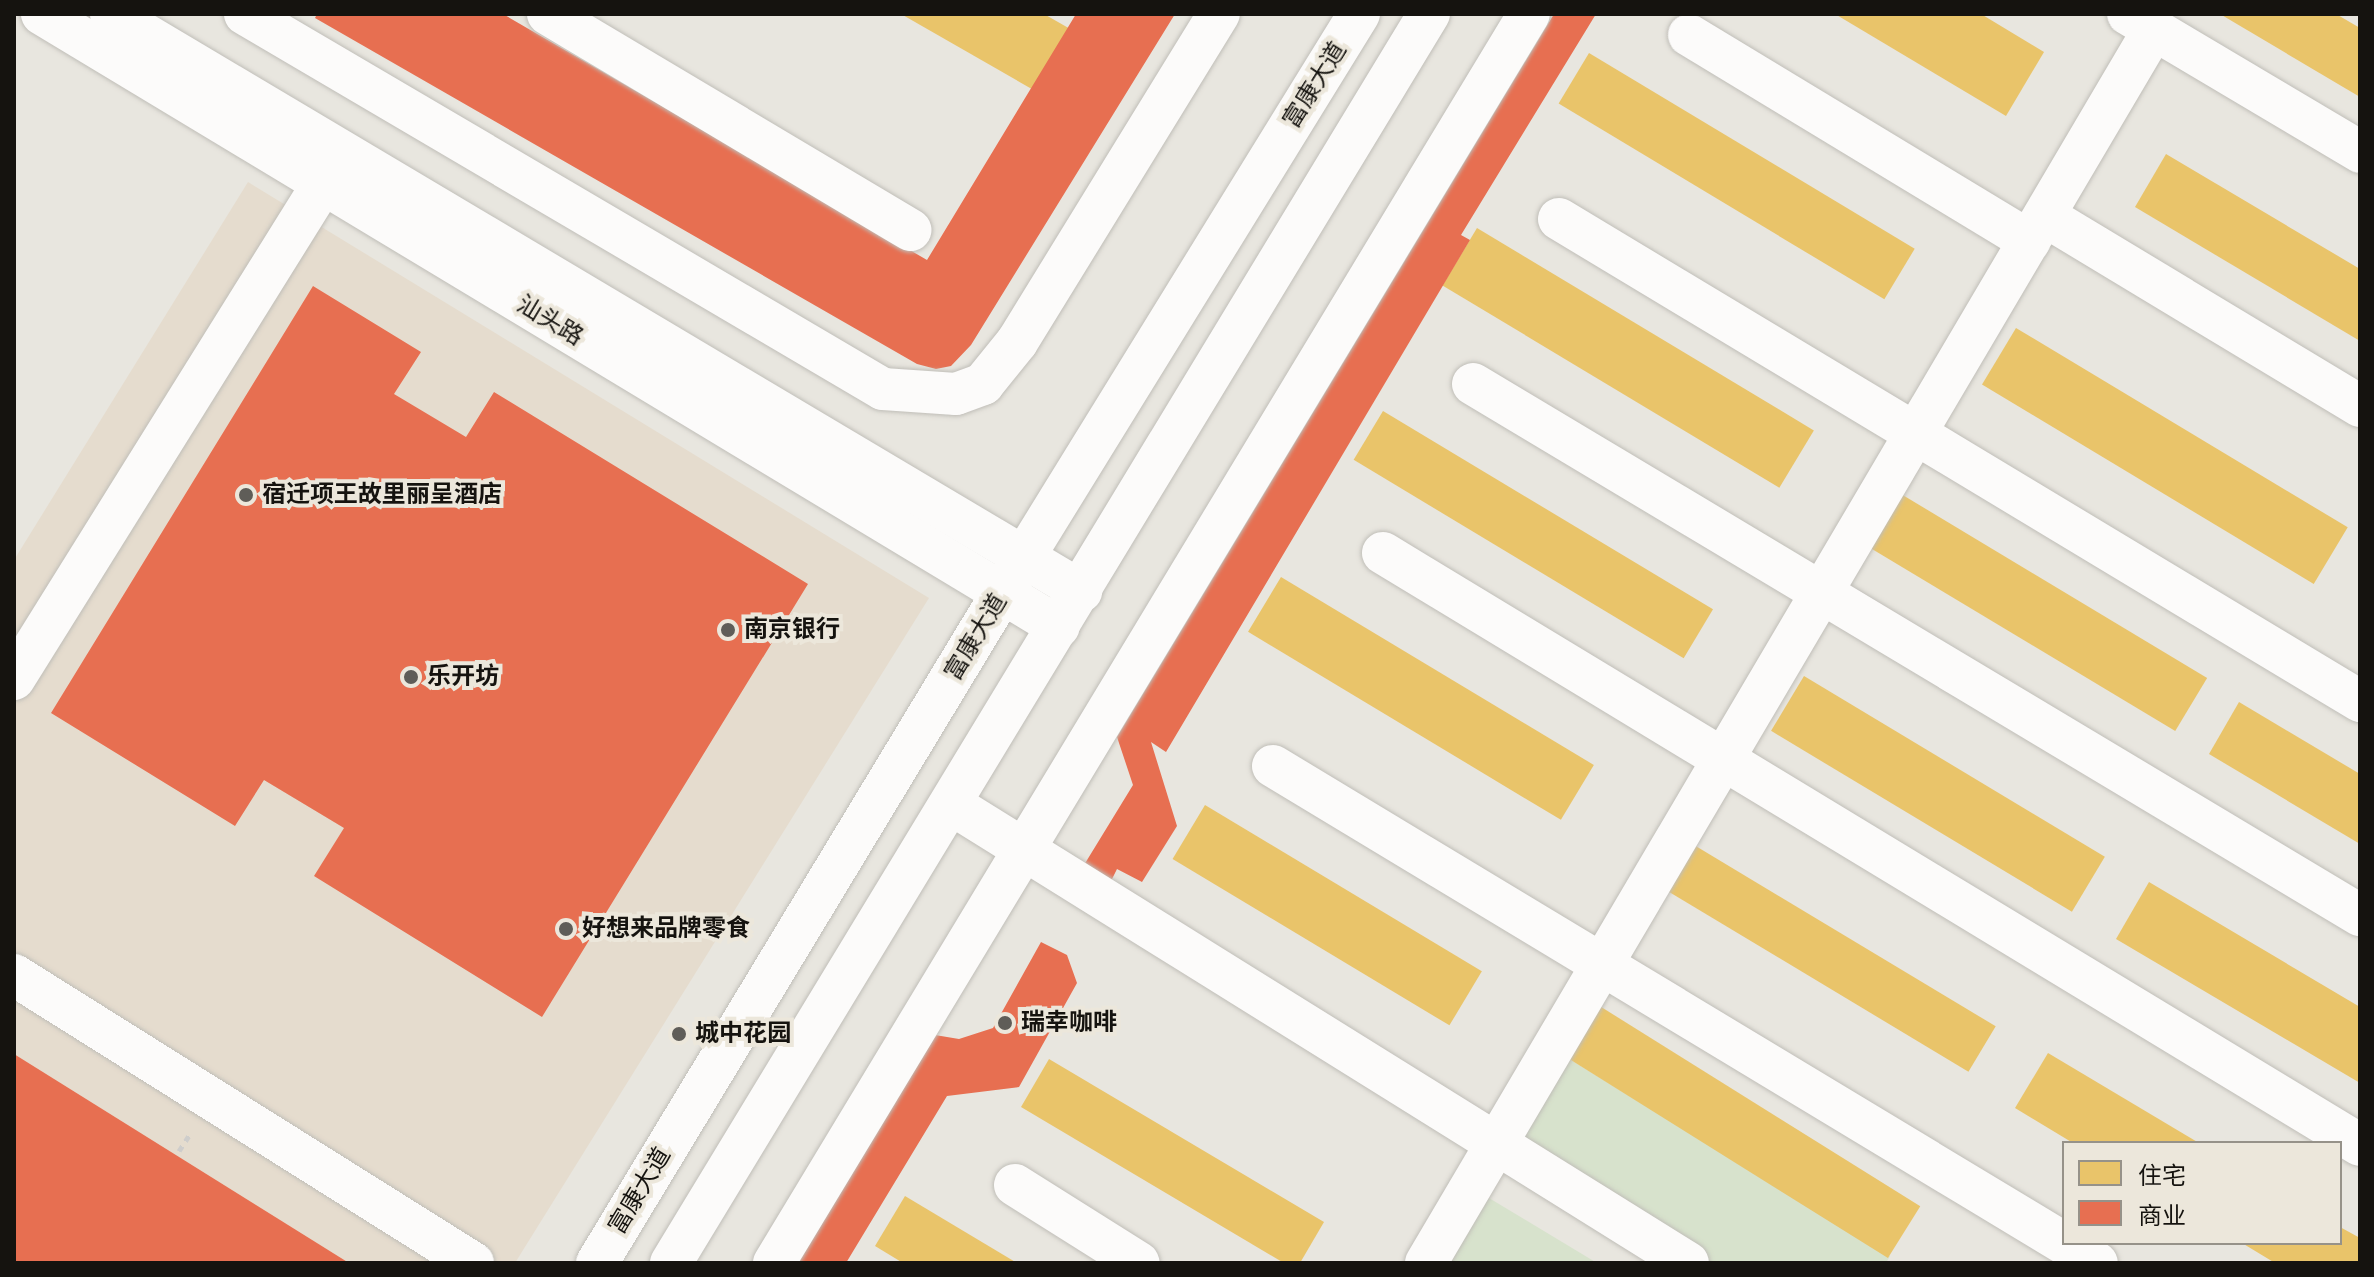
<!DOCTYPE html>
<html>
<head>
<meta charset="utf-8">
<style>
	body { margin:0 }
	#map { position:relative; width:2374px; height:1277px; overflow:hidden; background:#e8e6df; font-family:"Varela Round","Noto Sans SC",sans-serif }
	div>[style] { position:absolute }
	.commercial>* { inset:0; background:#e5dcce }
	.green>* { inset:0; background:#d7e2cc }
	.homes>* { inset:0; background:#e9c46a; transform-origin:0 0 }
	.shops>* { inset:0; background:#e76f51 }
	.path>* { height:5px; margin-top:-2.5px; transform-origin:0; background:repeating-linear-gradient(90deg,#cecdcb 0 6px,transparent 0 12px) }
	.roads { filter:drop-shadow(0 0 2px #c0beb8) drop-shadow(0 0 2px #c0beb8) }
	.minor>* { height:42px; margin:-21px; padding:0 21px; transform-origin:21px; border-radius:21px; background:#fcfbfa }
	.dots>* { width:22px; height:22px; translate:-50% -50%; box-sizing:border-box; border:4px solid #ece7db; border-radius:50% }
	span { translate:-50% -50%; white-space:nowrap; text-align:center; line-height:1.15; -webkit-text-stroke:8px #ece7db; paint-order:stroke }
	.street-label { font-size:24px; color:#15130f }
	.poi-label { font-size:24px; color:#15130f; font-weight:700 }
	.left { translate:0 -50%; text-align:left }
	.frame { position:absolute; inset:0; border:16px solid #15130f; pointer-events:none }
	.legend { position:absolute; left:2062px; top:1141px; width:280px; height:104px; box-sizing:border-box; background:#ece7db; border:2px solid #969289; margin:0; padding:10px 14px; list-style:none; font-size:24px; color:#15130f }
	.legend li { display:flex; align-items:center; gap:16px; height:40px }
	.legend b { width:40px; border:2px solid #969289 }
</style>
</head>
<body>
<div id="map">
	<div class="commercial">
		<i style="clip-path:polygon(248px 182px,929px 598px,515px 1263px,479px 1263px,14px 972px,14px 560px)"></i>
		<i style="clip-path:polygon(14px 978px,468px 1263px,14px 1263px)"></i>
	</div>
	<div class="green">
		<i style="clip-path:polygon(1566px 1057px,1890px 1256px,1886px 1263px,1712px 1263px,1515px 1140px)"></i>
		<i style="clip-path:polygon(1484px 1195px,1597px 1263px,1444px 1263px)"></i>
	</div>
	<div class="homes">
		<i style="clip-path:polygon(439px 14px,478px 14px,613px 91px,578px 153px,413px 59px)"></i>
		<i style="clip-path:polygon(901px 14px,1044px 14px,1093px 42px,1058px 104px)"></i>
		<i style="clip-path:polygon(1835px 14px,1981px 14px,2044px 52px,2006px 116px)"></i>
		<i style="clip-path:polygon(2220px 14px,2336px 14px,2360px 28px,2360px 97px)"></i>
		<i style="left:1589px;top:53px;width:380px;height:59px;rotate:31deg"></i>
		<i style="clip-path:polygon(2166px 154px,2360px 269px,2360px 341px,2135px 207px)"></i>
		<i style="left:778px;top:185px;width:189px;height:71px;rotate:30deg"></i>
		<i style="left:1477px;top:228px;width:393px;height:67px;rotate:31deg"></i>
		<i style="left:2016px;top:328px;width:387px;height:66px;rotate:31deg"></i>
		<i style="left:1383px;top:411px;width:385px;height:57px;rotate:31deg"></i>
		<i style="left:1896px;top:491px;width:363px;height:62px;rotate:31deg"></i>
		<i style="left:1281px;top:577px;width:365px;height:64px;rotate:31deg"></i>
		<i style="left:1804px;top:676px;width:351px;height:64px;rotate:31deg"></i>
		<i style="clip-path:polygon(2239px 702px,2360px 774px,2360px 844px,2209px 754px)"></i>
		<i style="left:1205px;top:805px;width:323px;height:63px;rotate:31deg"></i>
		<i style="left:1694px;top:845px;width:352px;height:53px;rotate:31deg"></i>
		<i style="clip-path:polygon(2149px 882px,2360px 1007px,2360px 1083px,2116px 939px)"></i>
		<i style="left:1598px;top:1005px;width:380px;height:61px;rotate:32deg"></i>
		<i style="clip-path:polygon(2048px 1053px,2199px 1143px,2073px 1143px,2015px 1108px)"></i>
		<i style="clip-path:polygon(1049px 1059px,1324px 1222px,1300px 1263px,1284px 1263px,1021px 1107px)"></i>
		<i style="clip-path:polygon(905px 1196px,1017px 1263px,903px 1263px,875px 1246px)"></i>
		<i style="clip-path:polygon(2340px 1227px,2360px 1238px,2360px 1263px,2275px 1263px,2242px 1243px,2340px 1243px)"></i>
	</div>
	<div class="shops">
		<i style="clip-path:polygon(317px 14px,503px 14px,927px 260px,1076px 14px,1175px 14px,971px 345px,951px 366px,936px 369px,917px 364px,315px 18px)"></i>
		<i style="clip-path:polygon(1554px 14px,1596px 14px,1461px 235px,1470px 240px,1166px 752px,1151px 742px,1177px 826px,1142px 882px,1117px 869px,1111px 881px,1084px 865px,1133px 785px,1117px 737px)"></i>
		<i style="clip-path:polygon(313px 286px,421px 352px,394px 394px,466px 437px,494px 392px,808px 584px,542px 1017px,314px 876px,344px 828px,264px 780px,235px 826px,51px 713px)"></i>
		<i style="clip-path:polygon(1041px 942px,1067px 955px,1077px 983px,1019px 1087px,947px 1096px,846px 1263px,792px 1263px,929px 1034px,959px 1039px,993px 1028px)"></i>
		<i style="clip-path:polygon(14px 1054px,349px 1263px,14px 1263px)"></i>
	</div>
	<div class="path">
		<i style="left:179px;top:1151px;width:20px;rotate:-57deg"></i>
	</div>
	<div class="roads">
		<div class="minor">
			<i style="left:42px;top:14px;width:1187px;rotate:31.08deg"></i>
			<i style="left:111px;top:14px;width:1129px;rotate:30.75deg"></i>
			<i style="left:245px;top:14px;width:740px;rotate:30.45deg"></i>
			<i style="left:883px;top:389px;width:73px;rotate:3.9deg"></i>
			<i style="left:956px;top:394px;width:29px;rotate:-20deg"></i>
			<i style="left:983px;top:384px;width:54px;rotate:-51deg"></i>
			<i style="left:1017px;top:342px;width:385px;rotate:-58.4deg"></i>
			<i style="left:548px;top:14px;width:422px;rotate:30.8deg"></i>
			<i style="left:2128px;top:14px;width:270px;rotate:30.7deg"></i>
			<i style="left:1689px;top:35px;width:398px;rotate:31.2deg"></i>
			<i style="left:2045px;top:216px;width:368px;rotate:31.1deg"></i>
			<i style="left:1559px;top:219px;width:935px;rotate:31.04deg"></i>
			<i style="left:1473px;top:384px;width:1034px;rotate:30.91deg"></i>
			<i style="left:1383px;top:553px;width:1142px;rotate:31.21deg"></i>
			<i style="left:14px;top:679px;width:610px;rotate:-58.05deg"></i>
			<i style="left:1273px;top:766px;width:962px;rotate:31.1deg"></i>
			<i style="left:951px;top:804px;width:868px;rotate:31.91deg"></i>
			<i style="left:14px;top:975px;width:542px;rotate:32.11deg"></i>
			<i style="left:1015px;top:1185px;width:146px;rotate:32.2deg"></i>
			<i style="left:597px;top:1263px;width:825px;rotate:-58.83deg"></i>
			<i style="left:1024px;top:557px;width:638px;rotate:-58.33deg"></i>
			<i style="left:671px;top:1263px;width:1461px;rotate:-58.75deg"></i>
			<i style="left:774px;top:1263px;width:1459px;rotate:-58.85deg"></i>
			<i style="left:1426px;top:1263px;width:1433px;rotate:-59.46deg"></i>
		</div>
	</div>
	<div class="dots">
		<i style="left:246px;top:495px;background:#5f5d58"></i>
		<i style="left:728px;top:630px;background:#5f5d58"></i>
		<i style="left:411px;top:677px;background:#5f5d58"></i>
		<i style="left:566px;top:929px;background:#5f5d58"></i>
		<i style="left:1005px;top:1023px;background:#5f5d58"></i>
		<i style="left:679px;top:1034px;background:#5f5d58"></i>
	</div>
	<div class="street-label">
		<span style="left:1315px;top:85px;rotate:-58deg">富康大道</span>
		<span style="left:550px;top:321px;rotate:31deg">汕头路</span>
		<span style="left:976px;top:637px;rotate:-59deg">富康大道</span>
		<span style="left:640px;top:1191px;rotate:-59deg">富康大道</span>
	</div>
	<div class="poi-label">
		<span class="left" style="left:262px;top:495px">宿迁项王故里丽呈酒店</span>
		<span class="left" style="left:744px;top:630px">南京银行</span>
		<span class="left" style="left:427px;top:677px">乐开坊</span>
		<span class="left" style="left:582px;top:929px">好想来品牌零食</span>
		<span class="left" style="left:1021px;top:1023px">瑞幸咖啡</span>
		<span class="left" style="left:695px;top:1034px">城中花园</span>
	</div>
	<div class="frame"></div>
	<ul class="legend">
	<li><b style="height:22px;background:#e9c46a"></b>住宅</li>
	<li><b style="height:22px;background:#e76f51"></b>商业</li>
	</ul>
</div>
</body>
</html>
